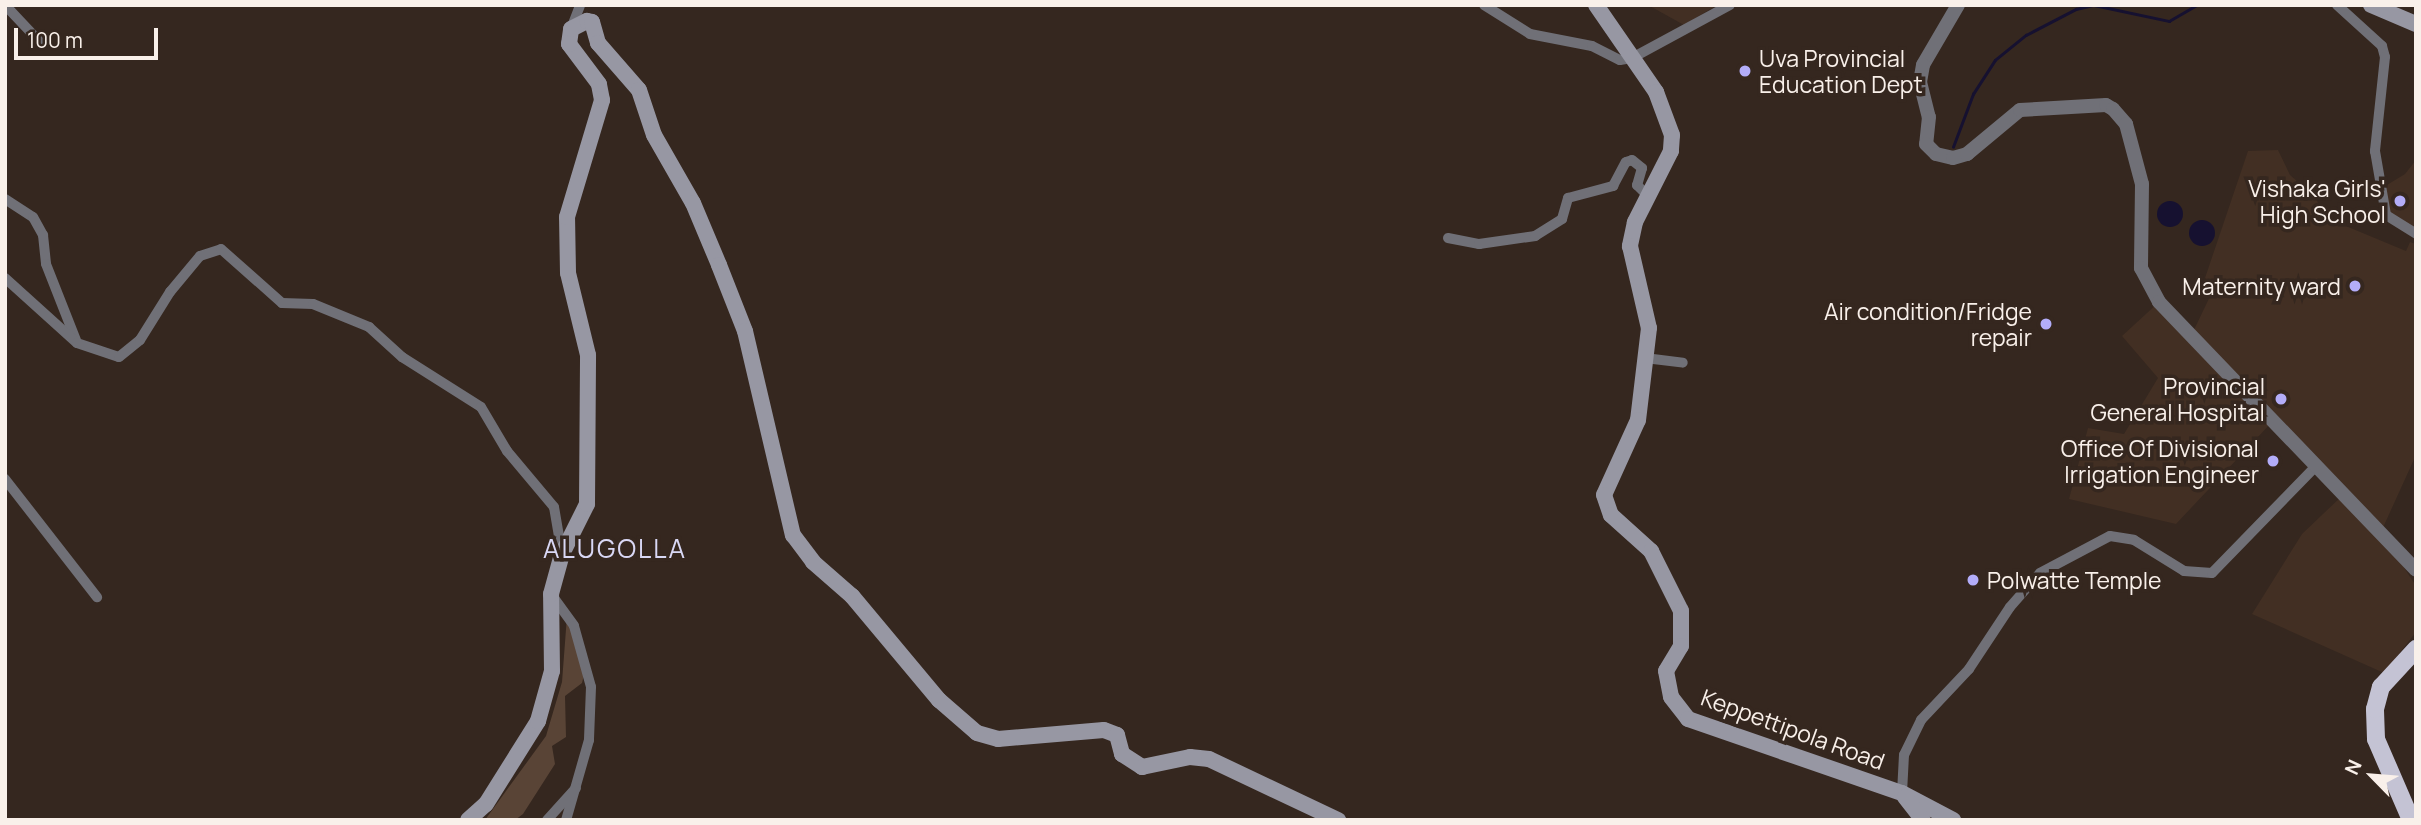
<!DOCTYPE html>
<html>
<head>
<meta charset="utf-8">
<style>
	body { margin:0 }
	#map { position:relative; width:2421px; height:825px; overflow:hidden; background:#35271f; font-family:Manrope,sans-serif }
	div>[style] { position:absolute }
	.built>* { inset:0; background:#422f23 }
	.green>* { inset:0; background:#594436 }
	.water>* { inset:0; background:#161130 }
	.round { border-radius:50% }
	.stream>* { height:2.5px; margin:-1.25px; padding:0 1.25px; transform-origin:1.25px; border-radius:1.25px; background:#161130 }
	.minor>* { height:10px; margin:-5px; padding:0 5px; transform-origin:5px; border-radius:5px; background:#707077 }
	.tertiary>* { height:14px; margin:-7px; padding:0 7px; transform-origin:7px; border-radius:7px; background:#707077 }
	.secondary>* { height:16px; margin:-8px; padding:0 8px; transform-origin:8px; border-radius:8px; background:#9797a3 }
	.trunk>* { height:18px; margin:-9px; padding:0 9px; transform-origin:9px; border-radius:9px; background:#c4c3d4 }
	.dots>* { width:19px; height:19px; translate:-50% -50%; box-sizing:border-box; border:4px solid #35271f; border-radius:50% }
	span { translate:-50% -50%; white-space:nowrap; text-align:center; line-height:1.15; -webkit-text-stroke:7px #35271f; paint-order:stroke }
	.poi-label { font-size:23px; color:#f9f0ea }
	.left { translate:0 -50%; text-align:left }
	.right { translate:-100% -50%; text-align:right }
	.street-label { font-size:23px; color:#f9f0ea }
	.quarter-label { font-size:26px; color:#d9d8f5; letter-spacing:2px }
	.frame { position:absolute; inset:0; border:7px solid #f9f0ea; pointer-events:none }
	.north { position:absolute; left:2337px; top:741px; width:70px; height:70px; -webkit-text-stroke:5px #35271f; paint-order:stroke; rotate:295deg; font-size:19px; font-weight:700; line-height:28px; text-align:center; color:#f9f0ea }
	.north::after { content:''; display:block; margin:auto; width:24px; height:32px; background:#f9f0ea; clip-path:polygon(50% 0,100% 100%,50% 72%,0 100%) }
	.scale { position:absolute; left:14px; top:28px; width:144px; height:32px; box-sizing:border-box; border:4px solid #f9f0ea; border-top:0; padding-left:9px; font-size:21px; line-height:24px; white-space:nowrap; color:#f9f0ea; -webkit-text-stroke:5px #35271f; paint-order:stroke }
</style>
</head>
<body>
<div id="map">
	<div class="built">
		<i style="clip-path:polygon(1648px 5px,1717px 5px,1684px 25px)"></i>
		<i style="clip-path:polygon(2278px 150px,2290px 175px,2313px 195px,2329px 219px,2406px 251px,2410px 242px,2416px 244px,2416px 455px,2381px 532px,2416px 586px,2416px 632px,2384px 673px,2252px 614px,2302px 534px,2344px 494px,2273px 421px,2176px 524px,2069px 499px,2088px 428px,2124px 434px,2158px 378px,2122px 336px,2159px 302px,2191px 336px,2215px 286px,2205px 278px,2248px 151px)"></i>
		<i style="clip-path:polygon(2416px 160px,2416px 234px,2386px 215px,2382px 188px,2405px 174px)"></i>
	</div>
	<div class="green">
		<i style="clip-path:polygon(567px 616px,584px 675px,582px 683px,565px 696px,566px 737px,552px 746px,555px 764px,523px 814px,515px 820px,485px 820px,546px 736px,562px 682px)"></i>
	</div>
	<div class="water">
		<i class="round" style="left:2157px;top:201px;width:26px;height:26px"></i>
		<i class="round" style="left:2189px;top:220px;width:26px;height:26px"></i>
	</div>
	<div class="stream">
		<i style="left:1953px;top:147px;width:57px;rotate:-69.3deg"></i>
		<i style="left:1973px;top:94px;width:40px;rotate:-57.1deg"></i>
		<i style="left:1995px;top:60px;width:40px;rotate:-39deg"></i>
		<i style="left:2026px;top:35px;width:56px;rotate:-27.5deg"></i>
		<i style="left:2076px;top:9px;width:18px;rotate:-13deg"></i>
		<i style="left:2094px;top:5px;width:77px;rotate:12deg"></i>
		<i style="left:2169px;top:21px;width:32px;rotate:-30deg"></i>
	</div>
	<div class="minor">
		<i style="left:5px;top:5px;width:50px;rotate:46.6deg"></i>
		<i style="left:1484px;top:5px;width:54px;rotate:32.2deg"></i>
		<i style="left:1530px;top:34px;width:63px;rotate:11deg"></i>
		<i style="left:1592px;top:46px;width:31px;rotate:27deg"></i>
		<i style="left:1620px;top:60px;width:12px;rotate:-9deg"></i>
		<i style="left:1632px;top:58px;width:111px;rotate:-28.4deg"></i>
		<i style="left:2337px;top:5px;width:61px;rotate:42.3deg"></i>
		<i style="left:2382px;top:46px;width:11px;rotate:75deg"></i>
		<i style="left:2385px;top:57px;width:95px;rotate:96.1deg"></i>
		<i style="left:2375px;top:151px;width:65px;rotate:80.2deg"></i>
		<i style="left:2386px;top:215px;width:36px;rotate:32deg"></i>
		<i style="left:571px;top:29px;width:26px;rotate:-69deg"></i>
		<i style="left:5px;top:199px;width:33px;rotate:33deg"></i>
		<i style="left:33px;top:217px;width:21px;rotate:61deg"></i>
		<i style="left:43px;top:235px;width:29px;rotate:84deg"></i>
		<i style="left:46px;top:264px;width:82px;rotate:68.5deg"></i>
		<i style="left:1448px;top:238px;width:32px;rotate:11deg"></i>
		<i style="left:1479px;top:244px;width:57px;rotate:-8.1deg"></i>
		<i style="left:1535px;top:236px;width:32px;rotate:-32deg"></i>
		<i style="left:1562px;top:219px;width:22px;rotate:-74deg"></i>
		<i style="left:1568px;top:198px;width:47px;rotate:-14.9deg"></i>
		<i style="left:1613px;top:186px;width:27px;rotate:-62deg"></i>
		<i style="left:1626px;top:162px;width:6px;rotate:-18deg"></i>
		<i style="left:1632px;top:160px;width:13px;rotate:39deg"></i>
		<i style="left:1642px;top:168px;width:18px;rotate:106deg"></i>
		<i style="left:1637px;top:185px;width:16px;rotate:45deg"></i>
		<i style="left:5px;top:278px;width:97px;rotate:42.1deg"></i>
		<i style="left:77px;top:343px;width:44px;rotate:18.4deg"></i>
		<i style="left:119px;top:357px;width:27px;rotate:-39deg"></i>
		<i style="left:140px;top:340px;width:57px;rotate:-58deg"></i>
		<i style="left:170px;top:292px;width:47px;rotate:-50.2deg"></i>
		<i style="left:200px;top:256px;width:22px;rotate:-18deg"></i>
		<i style="left:221px;top:249px;width:81px;rotate:41.5deg"></i>
		<i style="left:282px;top:303px;width:31px;rotate:2deg"></i>
		<i style="left:313px;top:304px;width:61px;rotate:22.3deg"></i>
		<i style="left:369px;top:327px;width:45px;rotate:42.3deg"></i>
		<i style="left:402px;top:357px;width:93px;rotate:32.3deg"></i>
		<i style="left:481px;top:407px;width:51px;rotate:59.4deg"></i>
		<i style="left:507px;top:451px;width:73px;rotate:50deg"></i>
		<i style="left:554px;top:507px;width:48px;rotate:80.3deg"></i>
		<i style="left:1645px;top:358px;width:38px;rotate:7deg"></i>
		<i style="left:5px;top:479px;width:150px;rotate:52.1deg"></i>
		<i style="left:551px;top:594px;width:39px;rotate:54deg"></i>
		<i style="left:574px;top:626px;width:63px;rotate:74.4deg"></i>
		<i style="left:591px;top:687px;width:53px;rotate:92.2deg"></i>
		<i style="left:589px;top:740px;width:83px;rotate:106deg"></i>
		<i style="left:1902px;top:793px;width:38px;rotate:-87deg"></i>
		<i style="left:1904px;top:755px;width:39px;rotate:-64deg"></i>
		<i style="left:1921px;top:720px;width:70px;rotate:-46.7deg"></i>
		<i style="left:1969px;top:669px;width:74px;rotate:-56.5deg"></i>
		<i style="left:2010px;top:607px;width:45px;rotate:-48.6deg"></i>
		<i style="left:2040px;top:573px;width:79px;rotate:-27.9deg"></i>
		<i style="left:2110px;top:536px;width:24px;rotate:9deg"></i>
		<i style="left:2134px;top:540px;width:59px;rotate:31.8deg"></i>
		<i style="left:2184px;top:571px;width:28px;rotate:4deg"></i>
		<i style="left:2212px;top:573px;width:151px;rotate:-45.8deg"></i>
		<i style="left:547px;top:820px;width:43px;rotate:-47.8deg"></i>
	</div>
	<div class="tertiary">
		<i style="left:1958px;top:5px;width:69px;rotate:120.3deg"></i>
		<i style="left:1923px;top:65px;width:17px;rotate:100deg"></i>
		<i style="left:1920px;top:82px;width:36px;rotate:76deg"></i>
		<i style="left:1929px;top:117px;width:27px;rotate:96deg"></i>
		<i style="left:1926px;top:144px;width:14px;rotate:45deg"></i>
		<i style="left:1936px;top:154px;width:17px;rotate:13deg"></i>
		<i style="left:1953px;top:158px;width:15px;rotate:-16deg"></i>
		<i style="left:1967px;top:154px;width:69px;rotate:-39.7deg"></i>
		<i style="left:2020px;top:110px;width:86px;rotate:-3.3deg"></i>
		<i style="left:2106px;top:105px;width:8px;rotate:30deg"></i>
		<i style="left:2113px;top:109px;width:20px;rotate:49deg"></i>
		<i style="left:2126px;top:124px;width:62px;rotate:75.1deg"></i>
		<i style="left:2142px;top:184px;width:84px;rotate:90.7deg"></i>
		<i style="left:2141px;top:268px;width:38px;rotate:62deg"></i>
		<i style="left:2159px;top:302px;width:371px;rotate:46.2deg"></i>
	</div>
	<div class="secondary">
		<i style="left:1596px;top:5px;width:106px;rotate:55.4deg"></i>
		<i style="left:1656px;top:92px;width:46px;rotate:69.6deg"></i>
		<i style="left:1672px;top:135px;width:16px;rotate:94deg"></i>
		<i style="left:1671px;top:151px;width:80px;rotate:116.9deg"></i>
		<i style="left:1635px;top:222px;width:25px;rotate:102deg"></i>
		<i style="left:1630px;top:246px;width:84px;rotate:77deg"></i>
		<i style="left:1649px;top:328px;width:93px;rotate:96.8deg"></i>
		<i style="left:1638px;top:420px;width:82px;rotate:114.4deg"></i>
		<i style="left:1604px;top:495px;width:21px;rotate:71deg"></i>
		<i style="left:1611px;top:515px;width:54px;rotate:42deg"></i>
		<i style="left:1651px;top:551px;width:67px;rotate:63.4deg"></i>
		<i style="left:1681px;top:611px;width:35px;rotate:90deg"></i>
		<i style="left:1681px;top:646px;width:29px;rotate:121deg"></i>
		<i style="left:1666px;top:671px;width:26px;rotate:79deg"></i>
		<i style="left:1671px;top:697px;width:28px;rotate:52deg"></i>
		<i style="left:1688px;top:719px;width:226px;rotate:19.1deg"></i>
		<i style="left:1902px;top:793px;width:58px;rotate:27.9deg"></i>
		<i style="left:2371px;top:5px;width:49px;rotate:22.9deg"></i>
		<i style="left:1905px;top:797px;width:29px;rotate:52deg"></i>
		<i style="left:468px;top:820px;width:24px;rotate:-42deg"></i>
		<i style="left:486px;top:804px;width:98px;rotate:-57.9deg"></i>
		<i style="left:538px;top:721px;width:52px;rotate:-74.4deg"></i>
		<i style="left:552px;top:671px;width:77px;rotate:-90.7deg"></i>
		<i style="left:551px;top:594px;width:41px;rotate:-74.6deg"></i>
		<i style="left:562px;top:554px;width:56px;rotate:-63.4deg"></i>
		<i style="left:587px;top:504px;width:149px;rotate:-89.6deg"></i>
		<i style="left:588px;top:355px;width:84px;rotate:-103.7deg"></i>
		<i style="left:568px;top:273px;width:56px;rotate:-91deg"></i>
		<i style="left:567px;top:217px;width:122px;rotate:-73.3deg"></i>
		<i style="left:602px;top:100px;width:16px;rotate:-101deg"></i>
		<i style="left:599px;top:84px;width:50px;rotate:-126.9deg"></i>
		<i style="left:569px;top:44px;width:15px;rotate:-82deg"></i>
		<i style="left:571px;top:29px;width:18px;rotate:-27deg"></i>
		<i style="left:587px;top:21px;width:5px;rotate:11deg"></i>
		<i style="left:592px;top:22px;width:22px;rotate:74deg"></i>
		<i style="left:598px;top:43px;width:62px;rotate:48.9deg"></i>
		<i style="left:639px;top:90px;width:47px;rotate:71.6deg"></i>
		<i style="left:654px;top:135px;width:78px;rotate:60.2deg"></i>
		<i style="left:693px;top:203px;width:67px;rotate:67.2deg"></i>
		<i style="left:719px;top:265px;width:71px;rotate:68.5deg"></i>
		<i style="left:745px;top:331px;width:210px;rotate:76.8deg"></i>
		<i style="left:793px;top:535px;width:34px;rotate:53deg"></i>
		<i style="left:813px;top:562px;width:52px;rotate:41.1deg"></i>
		<i style="left:852px;top:596px;width:136px;rotate:50.1deg"></i>
		<i style="left:939px;top:700px;width:50px;rotate:41deg"></i>
		<i style="left:977px;top:733px;width:22px;rotate:16deg"></i>
		<i style="left:998px;top:739px;width:106px;rotate:-4.9deg"></i>
		<i style="left:1104px;top:730px;width:14px;rotate:21deg"></i>
		<i style="left:1117px;top:735px;width:20px;rotate:75deg"></i>
		<i style="left:1122px;top:754px;width:24px;rotate:33deg"></i>
		<i style="left:1142px;top:767px;width:49px;rotate:-11.8deg"></i>
		<i style="left:1190px;top:757px;width:19px;rotate:6deg"></i>
		<i style="left:1209px;top:759px;width:143px;rotate:25.3deg"></i>
	</div>
	<div class="trunk">
		<i style="left:2411px;top:820px;width:88px;rotate:-113.4deg"></i>
		<i style="left:2376px;top:739px;width:30px;rotate:-92deg"></i>
		<i style="left:2375px;top:709px;width:23px;rotate:-75deg"></i>
		<i style="left:2381px;top:687px;width:52px;rotate:-47.4deg"></i>
	</div>
	<div class="dots">
		<i style="left:1745px;top:71px;background:#b3adf9"></i>
		<i style="left:2400px;top:201px;background:#b3adf9"></i>
		<i style="left:2355px;top:286px;background:#b3adf9"></i>
		<i style="left:2046px;top:324px;background:#b3adf9"></i>
		<i style="left:2281px;top:399px;background:#b3adf9"></i>
		<i style="left:2273px;top:461px;background:#b3adf9"></i>
		<i style="left:1973px;top:580px;background:#b3adf9"></i>
	</div>
	<div class="poi-label">
		<span class="left" style="left:1759px;top:71px">Uva Provincial<br>Education Dept</span>
		<span class="right" style="left:2386px;top:201px">Vishaka Girls'<br>High School</span>
		<span class="right" style="left:2341px;top:286px">Maternity ward</span>
		<span class="right" style="left:2032px;top:324px">Air condition/Fridge<br>repair</span>
		<span class="right" style="left:2265px;top:399px">Provincial<br>General Hospital</span>
		<span class="right" style="left:2259px;top:461px">Office Of Divisional<br>Irrigation Engineer</span>
		<span class="left" style="left:1987px;top:580px">Polwatte Temple</span>
	</div>
	<div class="street-label">
		<span style="left:1793px;top:729px;rotate:20deg">Keppettipola Road</span>
	</div>
	<div class="quarter-label">
		<span style="left:615px;top:549px">ALUGOLLA</span>
	</div>
	<div class="frame"></div>
	<div class="north">N</div>
	<div class="scale">100 m</div>
</div>
</body>
</html>
